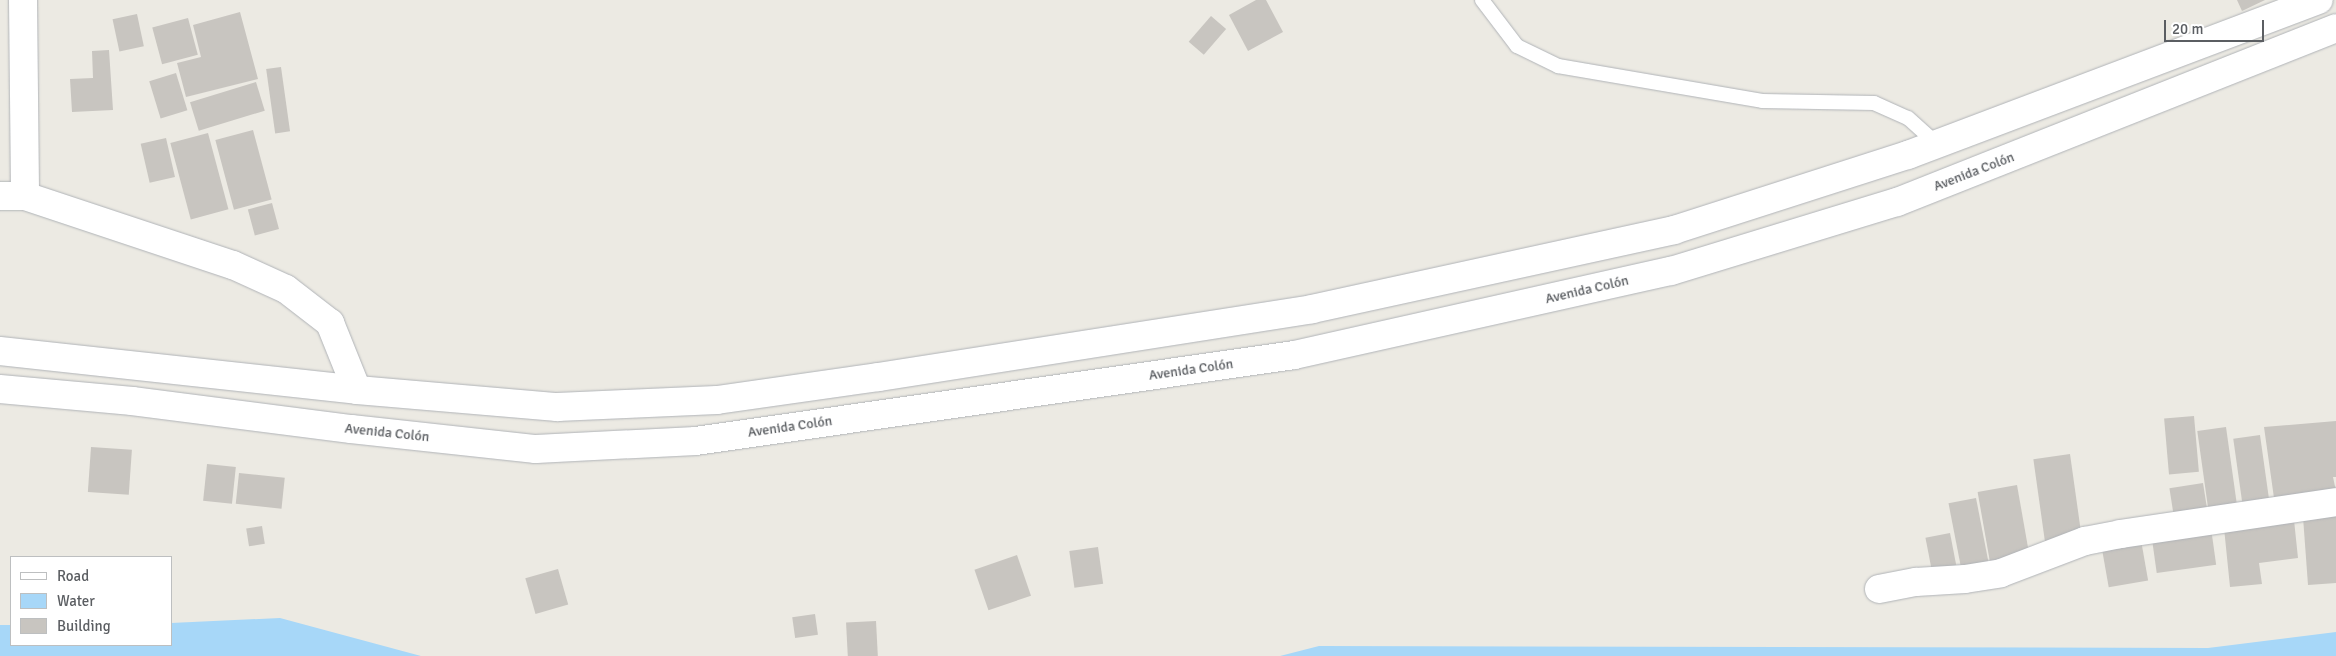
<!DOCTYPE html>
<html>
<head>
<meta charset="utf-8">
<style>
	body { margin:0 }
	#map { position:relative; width:2336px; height:656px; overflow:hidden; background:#eceae3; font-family:Signika,sans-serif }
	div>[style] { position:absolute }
	.water>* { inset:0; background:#a7d7f8 }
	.building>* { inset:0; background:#c8c5c0; transform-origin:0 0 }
	.roads { filter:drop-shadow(0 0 1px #b0b3b7) drop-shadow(0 0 1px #b0b3b7) }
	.lane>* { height:14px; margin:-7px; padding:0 7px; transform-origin:7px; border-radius:7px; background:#fff }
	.street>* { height:28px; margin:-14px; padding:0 14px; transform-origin:14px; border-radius:14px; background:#fff }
	.secondary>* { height:28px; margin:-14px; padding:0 14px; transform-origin:14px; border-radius:14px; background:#fff }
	span { translate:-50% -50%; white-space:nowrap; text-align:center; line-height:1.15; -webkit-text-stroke:4px #fff; paint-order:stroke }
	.street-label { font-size:14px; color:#5b5e62 }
	.legend { position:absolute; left:10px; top:556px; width:162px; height:90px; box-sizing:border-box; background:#fff; border:1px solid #bdbfc0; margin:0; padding:6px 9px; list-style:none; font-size:15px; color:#5b5e62 }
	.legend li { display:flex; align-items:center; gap:10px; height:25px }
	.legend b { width:25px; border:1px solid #bdbfc0 }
	.scale { position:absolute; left:2164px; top:20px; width:100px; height:22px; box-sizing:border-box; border:2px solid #5b5e62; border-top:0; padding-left:6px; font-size:15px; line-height:18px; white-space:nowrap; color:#5b5e62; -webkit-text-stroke:4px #fff; paint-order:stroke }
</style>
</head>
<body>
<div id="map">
	<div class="water">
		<i style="clip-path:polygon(280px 618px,421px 656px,0 656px,0 625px,11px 625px,11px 645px,171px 645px,171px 623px)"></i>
		<i style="clip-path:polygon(2336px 632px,2336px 656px,1280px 656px,1319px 646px,2208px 648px)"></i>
	</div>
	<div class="building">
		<i style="clip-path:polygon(1256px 0,1266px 0,1283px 32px,1248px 51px,1229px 15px)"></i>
		<i style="clip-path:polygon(2237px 0,2265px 0,2242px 11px)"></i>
		<i style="clip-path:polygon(240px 12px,258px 79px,186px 97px,177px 63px,201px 57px,193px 25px)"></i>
		<i style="left:137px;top:14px;width:33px;height:25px;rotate:78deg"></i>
		<i style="left:1211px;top:16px;width:20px;height:34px;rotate:41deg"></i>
		<i style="left:188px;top:18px;width:38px;height:37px;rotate:75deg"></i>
		<i style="clip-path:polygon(109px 50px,113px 110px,72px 112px,70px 79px,93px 78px,92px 51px)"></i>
		<i style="left:281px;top:67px;width:65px;height:15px;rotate:82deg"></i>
		<i style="left:176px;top:73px;width:39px;height:28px;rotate:73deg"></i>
		<i style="left:256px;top:82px;width:30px;height:69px;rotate:73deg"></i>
		<i style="left:253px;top:130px;width:72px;height:39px;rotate:75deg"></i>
		<i style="left:208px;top:133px;width:79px;height:39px;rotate:75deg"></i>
		<i style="left:166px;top:138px;width:40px;height:26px;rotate:77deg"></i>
		<i style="left:272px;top:203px;width:27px;height:25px;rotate:75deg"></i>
		<i style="left:2194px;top:416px;width:56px;height:30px;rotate:85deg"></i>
		<i style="clip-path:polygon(2336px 421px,2336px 477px,2333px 477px,2336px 491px,2274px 498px,2264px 427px)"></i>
		<i style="left:2226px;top:427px;width:78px;height:29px;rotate:82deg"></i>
		<i style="left:2260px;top:435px;width:66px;height:27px;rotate:82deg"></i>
		<i style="left:91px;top:447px;width:41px;height:45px;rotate:4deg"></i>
		<i style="left:2070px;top:454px;width:83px;height:37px;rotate:82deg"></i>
		<i style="left:207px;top:464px;width:29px;height:37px;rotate:6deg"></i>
		<i style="left:239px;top:473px;width:46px;height:31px;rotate:6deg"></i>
		<i style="left:2203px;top:483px;width:31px;height:34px;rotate:81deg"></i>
		<i style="left:2017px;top:485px;width:72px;height:40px;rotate:80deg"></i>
		<i style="left:1976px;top:498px;width:67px;height:28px;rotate:79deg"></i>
		<i style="clip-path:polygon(2336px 514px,2336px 583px,2308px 585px,2303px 517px)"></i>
		<i style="clip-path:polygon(2294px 520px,2298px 558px,2259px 563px,2262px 584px,2230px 587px,2224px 528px)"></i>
		<i style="left:262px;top:526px;width:18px;height:16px;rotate:81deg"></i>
		<i style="left:2211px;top:528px;width:37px;height:60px;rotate:82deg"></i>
		<i style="left:1950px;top:533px;width:33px;height:25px;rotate:79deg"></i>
		<i style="left:2141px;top:540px;width:41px;height:40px;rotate:80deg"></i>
		<i style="left:1098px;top:547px;width:37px;height:29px;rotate:82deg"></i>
		<i style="left:1017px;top:555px;width:43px;height:45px;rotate:71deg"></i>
		<i style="left:558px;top:569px;width:37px;height:34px;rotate:74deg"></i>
		<i style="left:815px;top:614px;width:21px;height:23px;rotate:82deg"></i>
		<i style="left:876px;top:621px;width:35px;height:30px;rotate:87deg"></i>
	</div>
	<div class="roads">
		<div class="lane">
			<i style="left:1482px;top:0;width:58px;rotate:52.7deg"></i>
			<i style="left:1517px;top:46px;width:46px;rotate:26deg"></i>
			<i style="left:1558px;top:66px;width:207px;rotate:9.7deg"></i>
			<i style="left:1762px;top:101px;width:112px;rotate:1deg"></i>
			<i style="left:1874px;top:103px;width:37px;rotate:24deg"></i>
			<i style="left:1908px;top:118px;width:39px;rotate:42deg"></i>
		</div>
		<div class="street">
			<i style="left:23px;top:0;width:196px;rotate:89.4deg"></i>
			<i style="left:0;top:196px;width:25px"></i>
			<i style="left:25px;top:196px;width:219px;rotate:18.4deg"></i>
			<i style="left:233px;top:265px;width:58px;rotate:24.4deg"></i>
			<i style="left:286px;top:289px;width:56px;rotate:37.7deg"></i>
			<i style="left:330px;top:323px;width:72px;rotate:68.1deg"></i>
			<i style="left:1879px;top:589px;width:38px;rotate:-11deg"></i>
			<i style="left:1916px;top:582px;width:49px;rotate:-3.5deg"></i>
			<i style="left:1965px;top:579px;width:36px;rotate:-9deg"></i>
			<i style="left:2001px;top:573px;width:90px;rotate:-20.9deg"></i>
			<i style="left:2085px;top:541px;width:36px;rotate:-11deg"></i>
			<i style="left:2120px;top:534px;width:218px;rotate:-8.4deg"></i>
		</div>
		<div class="secondary">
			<i style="left:0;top:351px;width:359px;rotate:6.2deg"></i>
			<i style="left:357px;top:390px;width:201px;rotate:4.9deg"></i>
			<i style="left:557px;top:407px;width:160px;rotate:-2.5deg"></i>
			<i style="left:717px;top:400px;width:164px;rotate:-8.1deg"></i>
			<i style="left:879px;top:377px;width:438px;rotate:-8.9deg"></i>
			<i style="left:1312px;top:309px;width:371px;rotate:-12.3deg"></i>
			<i style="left:1674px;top:230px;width:246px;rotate:-17.8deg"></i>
			<i style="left:1908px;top:155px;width:439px;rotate:-20.7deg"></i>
			<i style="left:0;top:389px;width:133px;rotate:5.2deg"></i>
			<i style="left:132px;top:401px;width:221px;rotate:7.3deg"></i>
			<i style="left:351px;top:429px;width:186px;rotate:6.2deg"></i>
			<i style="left:536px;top:449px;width:160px;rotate:-2.9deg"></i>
			<i style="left:696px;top:441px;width:604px;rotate:-8.18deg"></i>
			<i style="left:1294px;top:355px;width:386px;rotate:-12.6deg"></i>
			<i style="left:1671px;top:271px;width:236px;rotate:-17deg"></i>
			<i style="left:1897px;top:202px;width:472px;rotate:-21.6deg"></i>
		</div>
	</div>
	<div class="street-label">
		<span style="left:1974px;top:172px;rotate:-21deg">Avenida Colón</span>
		<span style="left:1587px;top:290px;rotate:-13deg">Avenida Colón</span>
		<span style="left:1191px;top:370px;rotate:-8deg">Avenida Colón</span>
		<span style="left:790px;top:427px;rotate:-8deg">Avenida Colón</span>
		<span style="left:387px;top:433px;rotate:6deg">Avenida Colón</span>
	</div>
	<ul class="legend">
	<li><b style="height:6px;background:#fff"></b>Road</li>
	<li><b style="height:14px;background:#a7d7f8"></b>Water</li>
	<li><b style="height:14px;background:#c8c5c0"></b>Building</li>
	</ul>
	<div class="scale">20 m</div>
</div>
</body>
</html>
